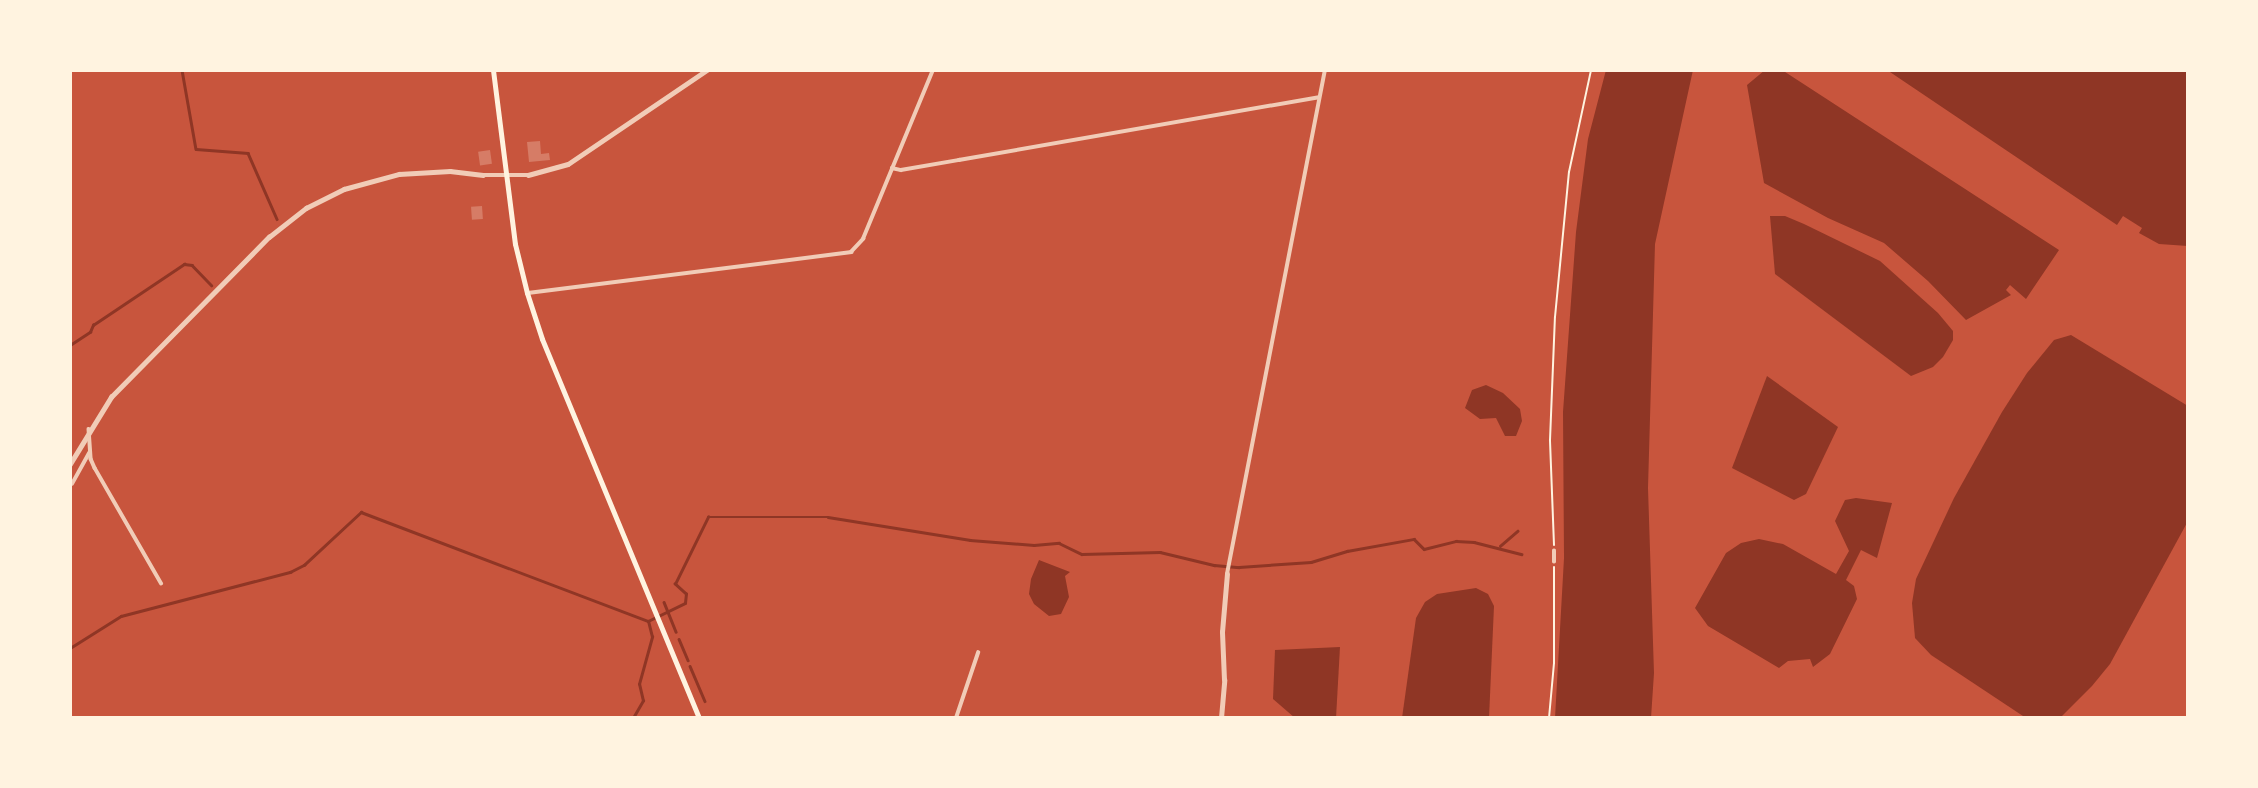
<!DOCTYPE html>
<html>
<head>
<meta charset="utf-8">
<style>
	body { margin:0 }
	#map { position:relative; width:2258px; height:788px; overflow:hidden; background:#c8553d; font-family:"Work Sans",sans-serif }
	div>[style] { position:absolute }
	.water>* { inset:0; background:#8f3625 }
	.stream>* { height:2.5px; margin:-1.25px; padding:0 1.25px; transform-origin:1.25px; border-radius:1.25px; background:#8f3625 }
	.building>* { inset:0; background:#d67c66; transform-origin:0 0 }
	.path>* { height:2px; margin:-1px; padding:0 1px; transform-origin:1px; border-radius:1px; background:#fff3e0 }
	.minor>* { height:3.5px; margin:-1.75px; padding:0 1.75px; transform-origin:1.75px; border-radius:1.75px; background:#f1ccb7 }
	.tertiary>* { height:4.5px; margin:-2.25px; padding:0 2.25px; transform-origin:2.25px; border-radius:2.25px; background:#f1ccb7 }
	.primary>* { height:5px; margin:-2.5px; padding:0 2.5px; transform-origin:2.5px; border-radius:2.5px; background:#fff3e0 }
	span { translate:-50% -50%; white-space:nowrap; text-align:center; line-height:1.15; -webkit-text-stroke:6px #fff3e0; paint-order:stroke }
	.frame { position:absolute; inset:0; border:72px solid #fff3e0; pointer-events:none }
</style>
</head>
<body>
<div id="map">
	<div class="water">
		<i style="clip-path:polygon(1606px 70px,1693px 70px,1655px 244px,1648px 488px,1654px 673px,1651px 718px,1555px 718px,1564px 558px,1563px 412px,1576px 232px,1588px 139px)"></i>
		<i style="clip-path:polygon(1765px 70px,1782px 70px,2059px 250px,2026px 299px,2010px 285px,2006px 290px,2011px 295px,1966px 320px,1928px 281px,1884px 243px,1828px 218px,1764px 183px,1747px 85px)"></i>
		<i style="clip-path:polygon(1887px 70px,2188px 70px,2188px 246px,2159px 244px,2139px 233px,2142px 228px,2123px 216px,2117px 225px)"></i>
		<i style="clip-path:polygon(1770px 216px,1785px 216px,1804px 224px,1880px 261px,1938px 313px,1953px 331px,1953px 340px,1943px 357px,1933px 367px,1911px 376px,1775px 274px)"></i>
		<i style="clip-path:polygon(2071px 335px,2188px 406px,2188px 521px,2110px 664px,2092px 686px,2060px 718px,2026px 718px,1931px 655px,1915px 638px,1912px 603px,1916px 579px,1954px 498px,2002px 412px,2027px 373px,2054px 340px)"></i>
		<i style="clip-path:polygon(1767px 376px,1838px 427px,1806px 494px,1794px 500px,1732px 468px)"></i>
		<i style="clip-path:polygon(1486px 385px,1503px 393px,1520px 409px,1522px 421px,1516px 436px,1505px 436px,1496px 418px,1480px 419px,1465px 408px,1472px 390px)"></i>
		<i style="clip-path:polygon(1856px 498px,1892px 503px,1877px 558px,1861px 550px,1846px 580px,1854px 586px,1857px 599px,1830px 654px,1813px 667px,1810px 659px,1788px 661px,1779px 668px,1708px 626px,1695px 608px,1726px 553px,1741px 543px,1759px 539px,1783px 544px,1836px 574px,1849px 551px,1835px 521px,1845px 500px)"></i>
		<i style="clip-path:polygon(1039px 560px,1070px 572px,1065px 576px,1069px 597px,1061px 614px,1049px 616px,1034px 604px,1029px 594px,1031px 579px)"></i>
		<i style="clip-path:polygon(1476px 588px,1488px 594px,1494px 606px,1489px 718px,1402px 718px,1416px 618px,1425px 602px,1437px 594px)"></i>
		<i style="clip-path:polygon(1340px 647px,1336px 718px,1295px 718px,1273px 699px,1275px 650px)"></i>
	</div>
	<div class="stream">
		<i style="left:182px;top:70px;width:80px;rotate:80deg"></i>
		<i style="left:196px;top:149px;width:52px;rotate:4.4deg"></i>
		<i style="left:248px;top:153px;width:72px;rotate:66.3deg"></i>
		<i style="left:70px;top:345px;width:24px;rotate:-33deg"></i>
		<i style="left:90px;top:332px;width:8px;rotate:-67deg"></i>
		<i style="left:93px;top:325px;width:110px;rotate:-33.8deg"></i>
		<i style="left:184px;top:264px;width:8px;rotate:7deg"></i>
		<i style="left:192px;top:265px;width:28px;rotate:46deg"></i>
		<i style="left:1500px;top:546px;width:23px;rotate:-41deg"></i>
		<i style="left:664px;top:602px;width:32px;rotate:68deg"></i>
		<i style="left:679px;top:639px;width:23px;rotate:67deg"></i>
		<i style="left:70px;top:648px;width:60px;rotate:-32.1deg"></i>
		<i style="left:121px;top:616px;width:175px;rotate:-14.6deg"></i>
		<i style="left:290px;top:572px;width:16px;rotate:-27deg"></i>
		<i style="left:304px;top:565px;width:78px;rotate:-42.9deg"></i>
		<i style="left:361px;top:512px;width:307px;rotate:20.8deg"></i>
		<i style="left:690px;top:666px;width:38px;rotate:67deg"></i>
		<i style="left:633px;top:718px;width:20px;rotate:-60deg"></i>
		<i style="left:643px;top:701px;width:17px;rotate:-103deg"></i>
		<i style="left:639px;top:684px;width:49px;rotate:-74.5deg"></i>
		<i style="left:652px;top:637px;width:16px;rotate:-104deg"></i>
		<i style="left:648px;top:621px;width:41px;rotate:-25.9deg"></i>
		<i style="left:685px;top:603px;width:9px;rotate:-84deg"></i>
		<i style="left:686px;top:594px;width:15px;rotate:-138deg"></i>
		<i style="left:675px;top:584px;width:75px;rotate:-63.8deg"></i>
		<i style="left:708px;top:517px;width:120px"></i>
		<i style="left:828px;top:517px;width:144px;rotate:9.2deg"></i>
		<i style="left:970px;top:540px;width:64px;rotate:4.5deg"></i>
		<i style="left:1034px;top:545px;width:25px;rotate:-5deg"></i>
		<i style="left:1059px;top:543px;width:25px;rotate:26deg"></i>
		<i style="left:1082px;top:554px;width:78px;rotate:-1.5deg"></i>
		<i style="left:1160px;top:552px;width:56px;rotate:13.5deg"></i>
		<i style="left:1214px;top:565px;width:25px;rotate:5deg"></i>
		<i style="left:1239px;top:567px;width:72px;rotate:-4deg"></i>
		<i style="left:1311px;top:562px;width:38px;rotate:-17deg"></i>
		<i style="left:1347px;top:551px;width:68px;rotate:-10.2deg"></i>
		<i style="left:1414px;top:539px;width:14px;rotate:45deg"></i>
		<i style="left:1424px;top:549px;width:33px;rotate:-14deg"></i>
		<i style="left:1456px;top:541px;width:18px;rotate:3deg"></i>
		<i style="left:1474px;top:542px;width:49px;rotate:14.3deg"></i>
	</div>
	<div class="building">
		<i style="clip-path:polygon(540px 141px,541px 154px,549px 153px,550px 160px,529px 162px,527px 142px)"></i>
		<i style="left:490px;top:150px;width:14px;height:12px;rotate:82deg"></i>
		<i style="left:482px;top:206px;width:13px;height:11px;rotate:86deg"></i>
	</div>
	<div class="path">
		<i style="left:1554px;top:545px;width:105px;rotate:-92.2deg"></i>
		<i style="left:1550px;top:440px;width:123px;rotate:-87.7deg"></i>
		<i style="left:1555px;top:317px;width:146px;rotate:-84.5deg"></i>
		<i style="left:1569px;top:172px;width:104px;rotate:-77.8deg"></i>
		<i style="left:1549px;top:718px;width:55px;rotate:-84.8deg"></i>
		<i style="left:1554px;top:663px;width:96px;rotate:-90deg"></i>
	</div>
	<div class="minor">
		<i style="left:892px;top:168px;width:9px;rotate:13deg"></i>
		<i style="left:901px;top:170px;width:59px;rotate:-9.8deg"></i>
		<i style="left:959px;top:160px;width:365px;rotate:-9.9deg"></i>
		<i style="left:528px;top:293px;width:326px;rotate:-7.2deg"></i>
		<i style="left:851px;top:252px;width:18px;rotate:-47deg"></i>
		<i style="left:863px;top:239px;width:183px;rotate:-67.5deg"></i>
		<i style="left:89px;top:429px;width:30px;rotate:86deg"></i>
		<i style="left:91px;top:459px;width:10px;rotate:66deg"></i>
		<i style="left:95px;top:468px;width:133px;rotate:60.1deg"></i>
		<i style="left:72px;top:484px;width:35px;rotate:-61deg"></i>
		<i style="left:1554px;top:562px;width:11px;rotate:-90deg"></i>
		<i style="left:1227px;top:574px;width:513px;rotate:-79deg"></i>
		<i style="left:956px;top:718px;width:69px;rotate:-71.3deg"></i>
	</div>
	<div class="tertiary">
		<i style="left:70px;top:464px;width:79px;rotate:-58.5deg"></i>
		<i style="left:111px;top:397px;width:225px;rotate:-45.4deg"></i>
		<i style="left:269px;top:237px;width:47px;rotate:-38.1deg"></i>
		<i style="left:306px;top:208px;width:42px;rotate:-26.6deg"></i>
		<i style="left:344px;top:189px;width:57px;rotate:-15.3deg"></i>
		<i style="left:399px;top:174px;width:51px;rotate:-3.4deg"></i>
		<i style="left:450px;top:171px;width:33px;rotate:7deg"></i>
		<i style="left:483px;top:175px;width:45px"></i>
		<i style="left:528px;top:175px;width:41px;rotate:-15.4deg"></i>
		<i style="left:568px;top:164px;width:168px;rotate:-34.1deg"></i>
		<i style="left:1221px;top:718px;width:38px;rotate:-85deg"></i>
		<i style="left:1224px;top:680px;width:48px;rotate:-92.4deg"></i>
		<i style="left:1222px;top:632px;width:58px;rotate:-85.1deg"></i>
	</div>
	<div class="primary">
		<i style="left:493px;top:70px;width:175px;rotate:82.8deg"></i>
		<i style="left:515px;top:244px;width:50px;rotate:76.2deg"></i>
		<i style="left:527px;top:293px;width:48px;rotate:71.9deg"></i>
		<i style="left:542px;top:339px;width:410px;rotate:67.5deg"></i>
	</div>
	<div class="frame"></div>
</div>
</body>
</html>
